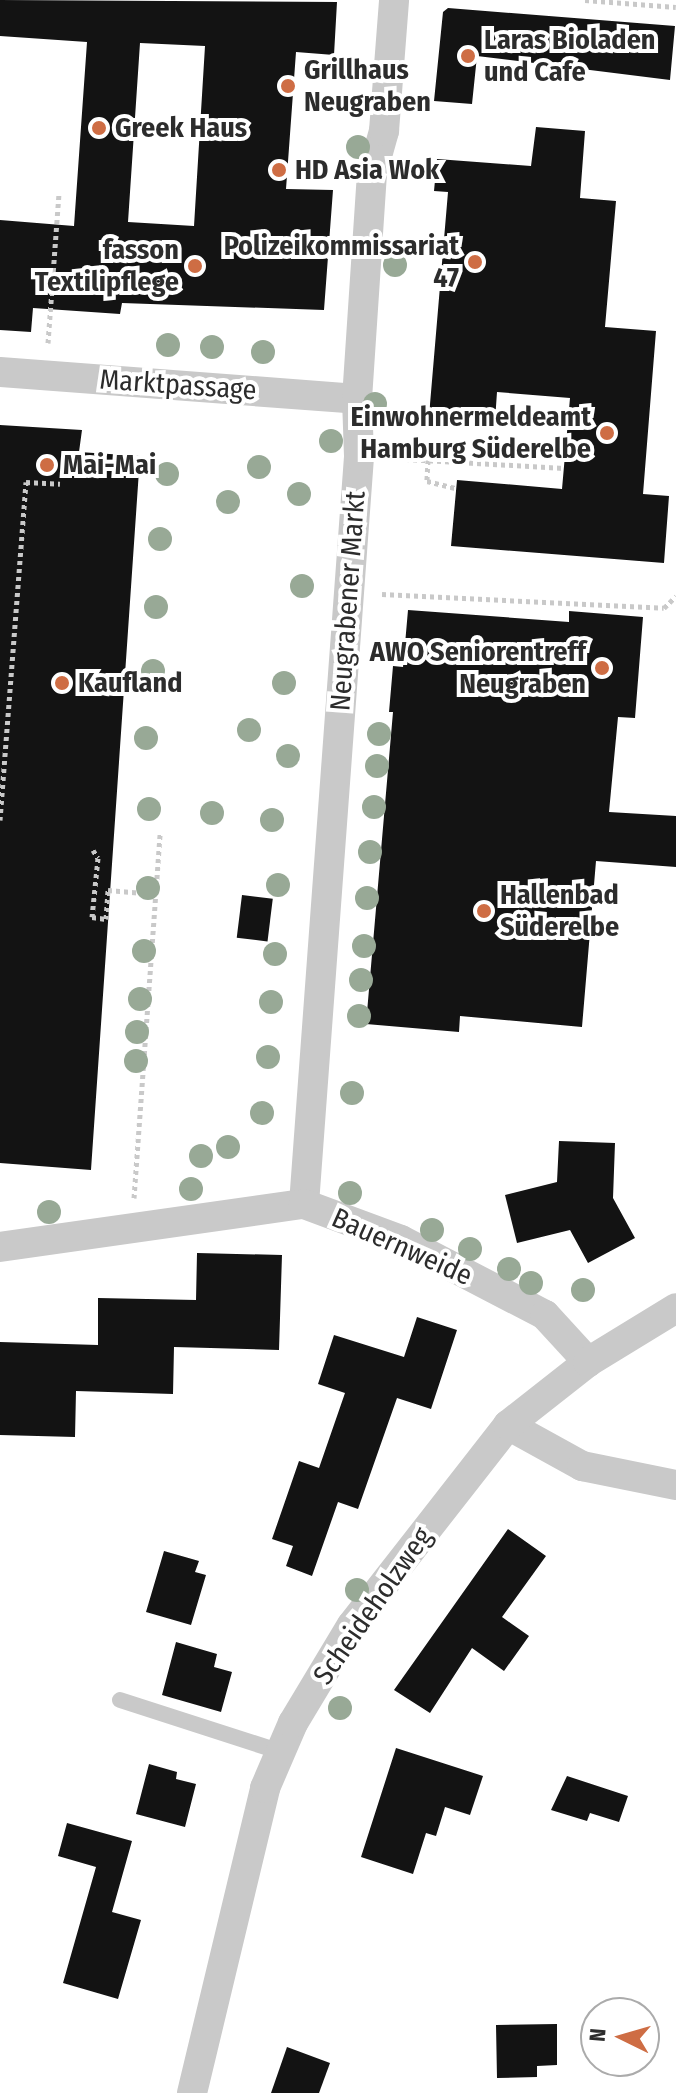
<!DOCTYPE html>
<html>
<head>
<meta charset="utf-8">
<style>
	body { margin:0 }
	#map { position:relative; width:676px; height:2093px; overflow:hidden; background:#fff; font-family:"Fira Sans Condensed",sans-serif }
	div>[style] { position:absolute }
	.building>* { inset:0; background:#131313; transform-origin:0 0 }
	.path>* { height:5px; margin-top:-2.5px; transform-origin:0; background:repeating-linear-gradient(90deg,#c9c9c9 0 4px,transparent 0 8px) }
	.lane>* { height:16px; margin:-8px; padding:0 8px; transform-origin:8px; border-radius:8px; background:#c9c9c9 }
	.street>* { height:30px; margin:-15px; padding:0 15px; transform-origin:15px; border-radius:15px; background:#c9c9c9 }
	.trees>* { width:24px; height:24px; margin:-12px; border-radius:50%; background:#98a996 }
	.dots>* { width:22px; height:22px; translate:-50% -50%; box-sizing:border-box; border:4px solid #fff; border-radius:50% }
	span { translate:-50% -50%; white-space:nowrap; text-align:center; line-height:1.15; -webkit-text-stroke:8px #fff; paint-order:stroke }
	.poi-label { font-size:28px; color:#2c2c2c; font-weight:700 }
	.left { translate:0 -50%; text-align:left }
	.right { translate:-100% -50%; text-align:right }
	.street-label { font-size:28px; color:#2c2c2c }
	.north { position:absolute; left:580px; top:1997px; width:80px; height:80px; box-sizing:border-box; background:#fff; border:2px solid #ababab; border-radius:50%; rotate:275deg; font-size:22px; font-weight:700; line-height:32px; text-align:center; color:#2c2c2c }
	.north::after { content:''; display:block; margin:auto; width:28px; height:36px; background:#ce6d44; clip-path:polygon(50% 0,100% 100%,50% 72%,0 100%) }
</style>
</head>
<body>
<div id="map">
	<div class="building">
		<i style="clip-path:polygon(evenodd,0 0,337px 2px,334px 55px,296px 52px,286px 189px,333px 190px,324px 310px,122px 303px,120px 314px,33px 308px,31px 332px,0 330px,0 220px,74px 226px,87px 42px,0 36px,0 0,140px 43px,205px 46px,194px 226px,128px 222px,140px 43px)"></i>
		<i style="clip-path:polygon(448px 8px,675px 26px,670px 80px,477px 56px,472px 104px,434px 101px,443px 12px)"></i>
		<i style="clip-path:polygon(536px 127px,585px 131px,580px 198px,616px 201px,605px 327px,656px 331px,643px 494px,669px 496px,664px 563px,451px 546px,457px 480px,562px 489px,570px 398px,497px 392px,495px 421px,429px 416px,448px 192px,434px 191px,437px 159px,531px 166px)"></i>
		<i style="clip-path:polygon(0 425px,82px 430px,79px 452px,140px 456px,91px 1170px,0 1163px)"></i>
		<i style="clip-path:polygon(408px 610px,569px 622px,569px 611px,643px 617px,635px 718px,618px 717px,609px 812px,676px 816px,676px 867px,596px 861px,582px 1027px,460px 1016px,459px 1032px,366px 1024px,393px 712px,389px 712px,393px 666px,403px 667px)"></i>
		<i style="left:242px;top:895px;width:31px;height:43px;rotate:7deg"></i>
		<i style="clip-path:polygon(559px 1141px,615px 1143px,613px 1198px,635px 1238px,588px 1263px,570px 1230px,517px 1243px,505px 1195px,557px 1182px)"></i>
		<i style="clip-path:polygon(197px 1253px,282px 1255px,279px 1350px,174px 1347px,173px 1394px,76px 1391px,75px 1437px,0 1435px,0 1342px,98px 1345px,98px 1298px,196px 1300px)"></i>
		<i style="clip-path:polygon(417px 1317px,457px 1330px,431px 1409px,397px 1398px,358px 1509px,338px 1502px,312px 1576px,286px 1566px,293px 1546px,272px 1539px,299px 1461px,319px 1468px,345px 1393px,318px 1384px,334px 1335px,404px 1357px)"></i>
		<i style="clip-path:polygon(508px 1529px,546px 1556px,502px 1617px,529px 1636px,504px 1671px,472px 1648px,430px 1713px,394px 1690px)"></i>
		<i style="clip-path:polygon(164px 1551px,199px 1561px,195px 1572px,206px 1575px,191px 1625px,146px 1612px)"></i>
		<i style="clip-path:polygon(176px 1642px,217px 1654px,214px 1667px,232px 1672px,221px 1712px,162px 1695px)"></i>
		<i style="clip-path:polygon(396px 1748px,483px 1776px,470px 1815px,445px 1807px,436px 1836px,426px 1833px,413px 1874px,361px 1857px)"></i>
		<i style="clip-path:polygon(149px 1764px,177px 1772px,176px 1779px,196px 1784px,185px 1827px,136px 1814px)"></i>
		<i style="clip-path:polygon(567px 1776px,628px 1796px,619px 1822px,590px 1813px,587px 1821px,551px 1810px)"></i>
		<i style="clip-path:polygon(67px 1823px,132px 1841px,112px 1912px,141px 1920px,118px 1999px,63px 1983px,96px 1867px,58px 1856px)"></i>
		<i style="clip-path:polygon(557px 2024px,557px 2065px,537px 2066px,537px 2077px,497px 2078px,496px 2025px)"></i>
		<i style="clip-path:polygon(287px 2047px,330px 2063px,319px 2093px,271px 2093px)"></i>
	</div>
	<div class="path">
		<i style="left:585px;top:0;width:91px;rotate:4.4deg"></i>
		<i style="left:48px;top:343px;width:151px;rotate:-85.8deg"></i>
		<i style="left:389px;top:458px;width:175px;rotate:3.3deg"></i>
		<i style="left:428px;top:460px;width:21px;rotate:93deg"></i>
		<i style="left:427px;top:481px;width:30px;rotate:14deg"></i>
		<i style="left:382px;top:594px;width:282px;rotate:2.8deg"></i>
		<i style="left:664px;top:608px;width:17px;rotate:-45deg"></i>
		<i style="left:0;top:820px;width:339px;rotate:-85.6deg"></i>
		<i style="left:26px;top:482px;width:34px;rotate:3deg"></i>
		<i style="left:93px;top:850px;width:9px;rotate:58deg"></i>
		<i style="left:98px;top:858px;width:59px;rotate:95.8deg"></i>
		<i style="left:92px;top:917px;width:14px;rotate:8deg"></i>
		<i style="left:106px;top:919px;width:29px;rotate:-86deg"></i>
		<i style="left:108px;top:890px;width:47px;rotate:4.9deg"></i>
		<i style="left:134px;top:1198px;width:365px;rotate:-85.9deg"></i>
	</div>
	<div class="lane">
		<i style="left:120px;top:1700px;width:169px;rotate:17.9deg"></i>
	</div>
	<div class="street">
		<i style="left:0;top:372px;width:358px;rotate:4.3deg"></i>
		<i style="left:304px;top:1204px;width:750px;rotate:-85.79deg"></i>
		<i style="left:359px;top:456px;width:57px;rotate:-92deg"></i>
		<i style="left:357px;top:399px;width:225px;rotate:-86.2deg"></i>
		<i style="left:372px;top:174px;width:45px;rotate:-74.4deg"></i>
		<i style="left:384px;top:131px;width:131px;rotate:-85.6deg"></i>
		<i style="left:0;top:1247px;width:307px;rotate:-8.1deg"></i>
		<i style="left:304px;top:1204px;width:103px;rotate:20.4deg"></i>
		<i style="left:401px;top:1240px;width:162px;rotate:27.5deg"></i>
		<i style="left:545px;top:1315px;width:64px;rotate:47.5deg"></i>
		<i style="left:508px;top:1425px;width:85px;rotate:29deg"></i>
		<i style="left:582px;top:1466px;width:96px;rotate:11.4deg"></i>
		<i style="left:192px;top:2093px;width:314px;rotate:-76.5deg"></i>
		<i style="left:265px;top:1788px;width:71px;rotate:-66.7deg"></i>
		<i style="left:293px;top:1723px;width:114px;rotate:-59deg"></i>
		<i style="left:352px;top:1625px;width:254px;rotate:-52deg"></i>
		<i style="left:508px;top:1425px;width:102px;rotate:-38.2deg"></i>
		<i style="left:588px;top:1362px;width:103px;rotate:-31.5deg"></i>
	</div>
	<div class="trees">
		<i style="left:358px;top:147px"></i>
		<i style="left:395px;top:265px"></i>
		<i style="left:168px;top:345px"></i>
		<i style="left:212px;top:347px"></i>
		<i style="left:263px;top:352px"></i>
		<i style="left:375px;top:404px"></i>
		<i style="left:331px;top:441px"></i>
		<i style="left:259px;top:467px"></i>
		<i style="left:167px;top:474px"></i>
		<i style="left:299px;top:494px"></i>
		<i style="left:228px;top:502px"></i>
		<i style="left:160px;top:539px"></i>
		<i style="left:302px;top:586px"></i>
		<i style="left:156px;top:607px"></i>
		<i style="left:153px;top:671px"></i>
		<i style="left:284px;top:683px"></i>
		<i style="left:249px;top:730px"></i>
		<i style="left:379px;top:734px"></i>
		<i style="left:146px;top:738px"></i>
		<i style="left:288px;top:756px"></i>
		<i style="left:377px;top:766px"></i>
		<i style="left:374px;top:807px"></i>
		<i style="left:149px;top:809px"></i>
		<i style="left:212px;top:813px"></i>
		<i style="left:272px;top:820px"></i>
		<i style="left:370px;top:852px"></i>
		<i style="left:278px;top:885px"></i>
		<i style="left:148px;top:888px"></i>
		<i style="left:367px;top:898px"></i>
		<i style="left:364px;top:946px"></i>
		<i style="left:144px;top:951px"></i>
		<i style="left:275px;top:954px"></i>
		<i style="left:361px;top:980px"></i>
		<i style="left:140px;top:999px"></i>
		<i style="left:271px;top:1002px"></i>
		<i style="left:359px;top:1016px"></i>
		<i style="left:137px;top:1032px"></i>
		<i style="left:268px;top:1057px"></i>
		<i style="left:136px;top:1061px"></i>
		<i style="left:352px;top:1093px"></i>
		<i style="left:262px;top:1113px"></i>
		<i style="left:228px;top:1147px"></i>
		<i style="left:201px;top:1156px"></i>
		<i style="left:191px;top:1189px"></i>
		<i style="left:350px;top:1193px"></i>
		<i style="left:49px;top:1212px"></i>
		<i style="left:432px;top:1230px"></i>
		<i style="left:470px;top:1249px"></i>
		<i style="left:509px;top:1269px"></i>
		<i style="left:531px;top:1283px"></i>
		<i style="left:583px;top:1290px"></i>
		<i style="left:357px;top:1590px"></i>
		<i style="left:340px;top:1708px"></i>
	</div>
	<div class="dots">
		<i style="left:468px;top:56px;background:#ce6d44"></i>
		<i style="left:288px;top:86px;background:#ce6d44"></i>
		<i style="left:99px;top:128px;background:#ce6d44"></i>
		<i style="left:279px;top:170px;background:#ce6d44"></i>
		<i style="left:475px;top:262px;background:#ce6d44"></i>
		<i style="left:195px;top:266px;background:#ce6d44"></i>
		<i style="left:607px;top:433px;background:#ce6d44"></i>
		<i style="left:47px;top:465px;background:#ce6d44"></i>
		<i style="left:602px;top:668px;background:#ce6d44"></i>
		<i style="left:62px;top:683px;background:#ce6d44"></i>
		<i style="left:484px;top:911px;background:#ce6d44"></i>
	</div>
	<div class="poi-label">
		<span class="left" style="left:484px;top:56px">Laras Bioladen<br>und Cafe</span>
		<span class="left" style="left:304px;top:86px">Grillhaus<br>Neugraben</span>
		<span class="left" style="left:115px;top:128px">Greek Haus</span>
		<span class="left" style="left:295px;top:170px">HD Asia Wok</span>
		<span class="right" style="left:459px;top:262px">Polizeikommissariat<br>47</span>
		<span class="right" style="left:179px;top:266px">fasson<br>Textilipflege</span>
		<span class="right" style="left:591px;top:433px">Einwohnermeldeamt<br>Hamburg Süderelbe</span>
		<span class="left" style="left:63px;top:465px">Mai-Mai</span>
		<span class="right" style="left:586px;top:668px">AWO Seniorentreff<br>Neugraben</span>
		<span class="left" style="left:78px;top:683px">Kaufland</span>
		<span class="left" style="left:500px;top:911px">Hallenbad<br>Süderelbe</span>
	</div>
	<div class="street-label">
		<span style="left:178px;top:385px;rotate:4deg">Marktpassage</span>
		<span style="left:348px;top:601px;rotate:-86deg">Neugrabener Markt</span>
		<span style="left:402px;top:1247px;rotate:24deg">Bauernweide</span>
		<span style="left:373px;top:1606px;rotate:-55deg">Scheideholzweg</span>
	</div>
	<div class="north">N</div>
</div>
</body>
</html>
